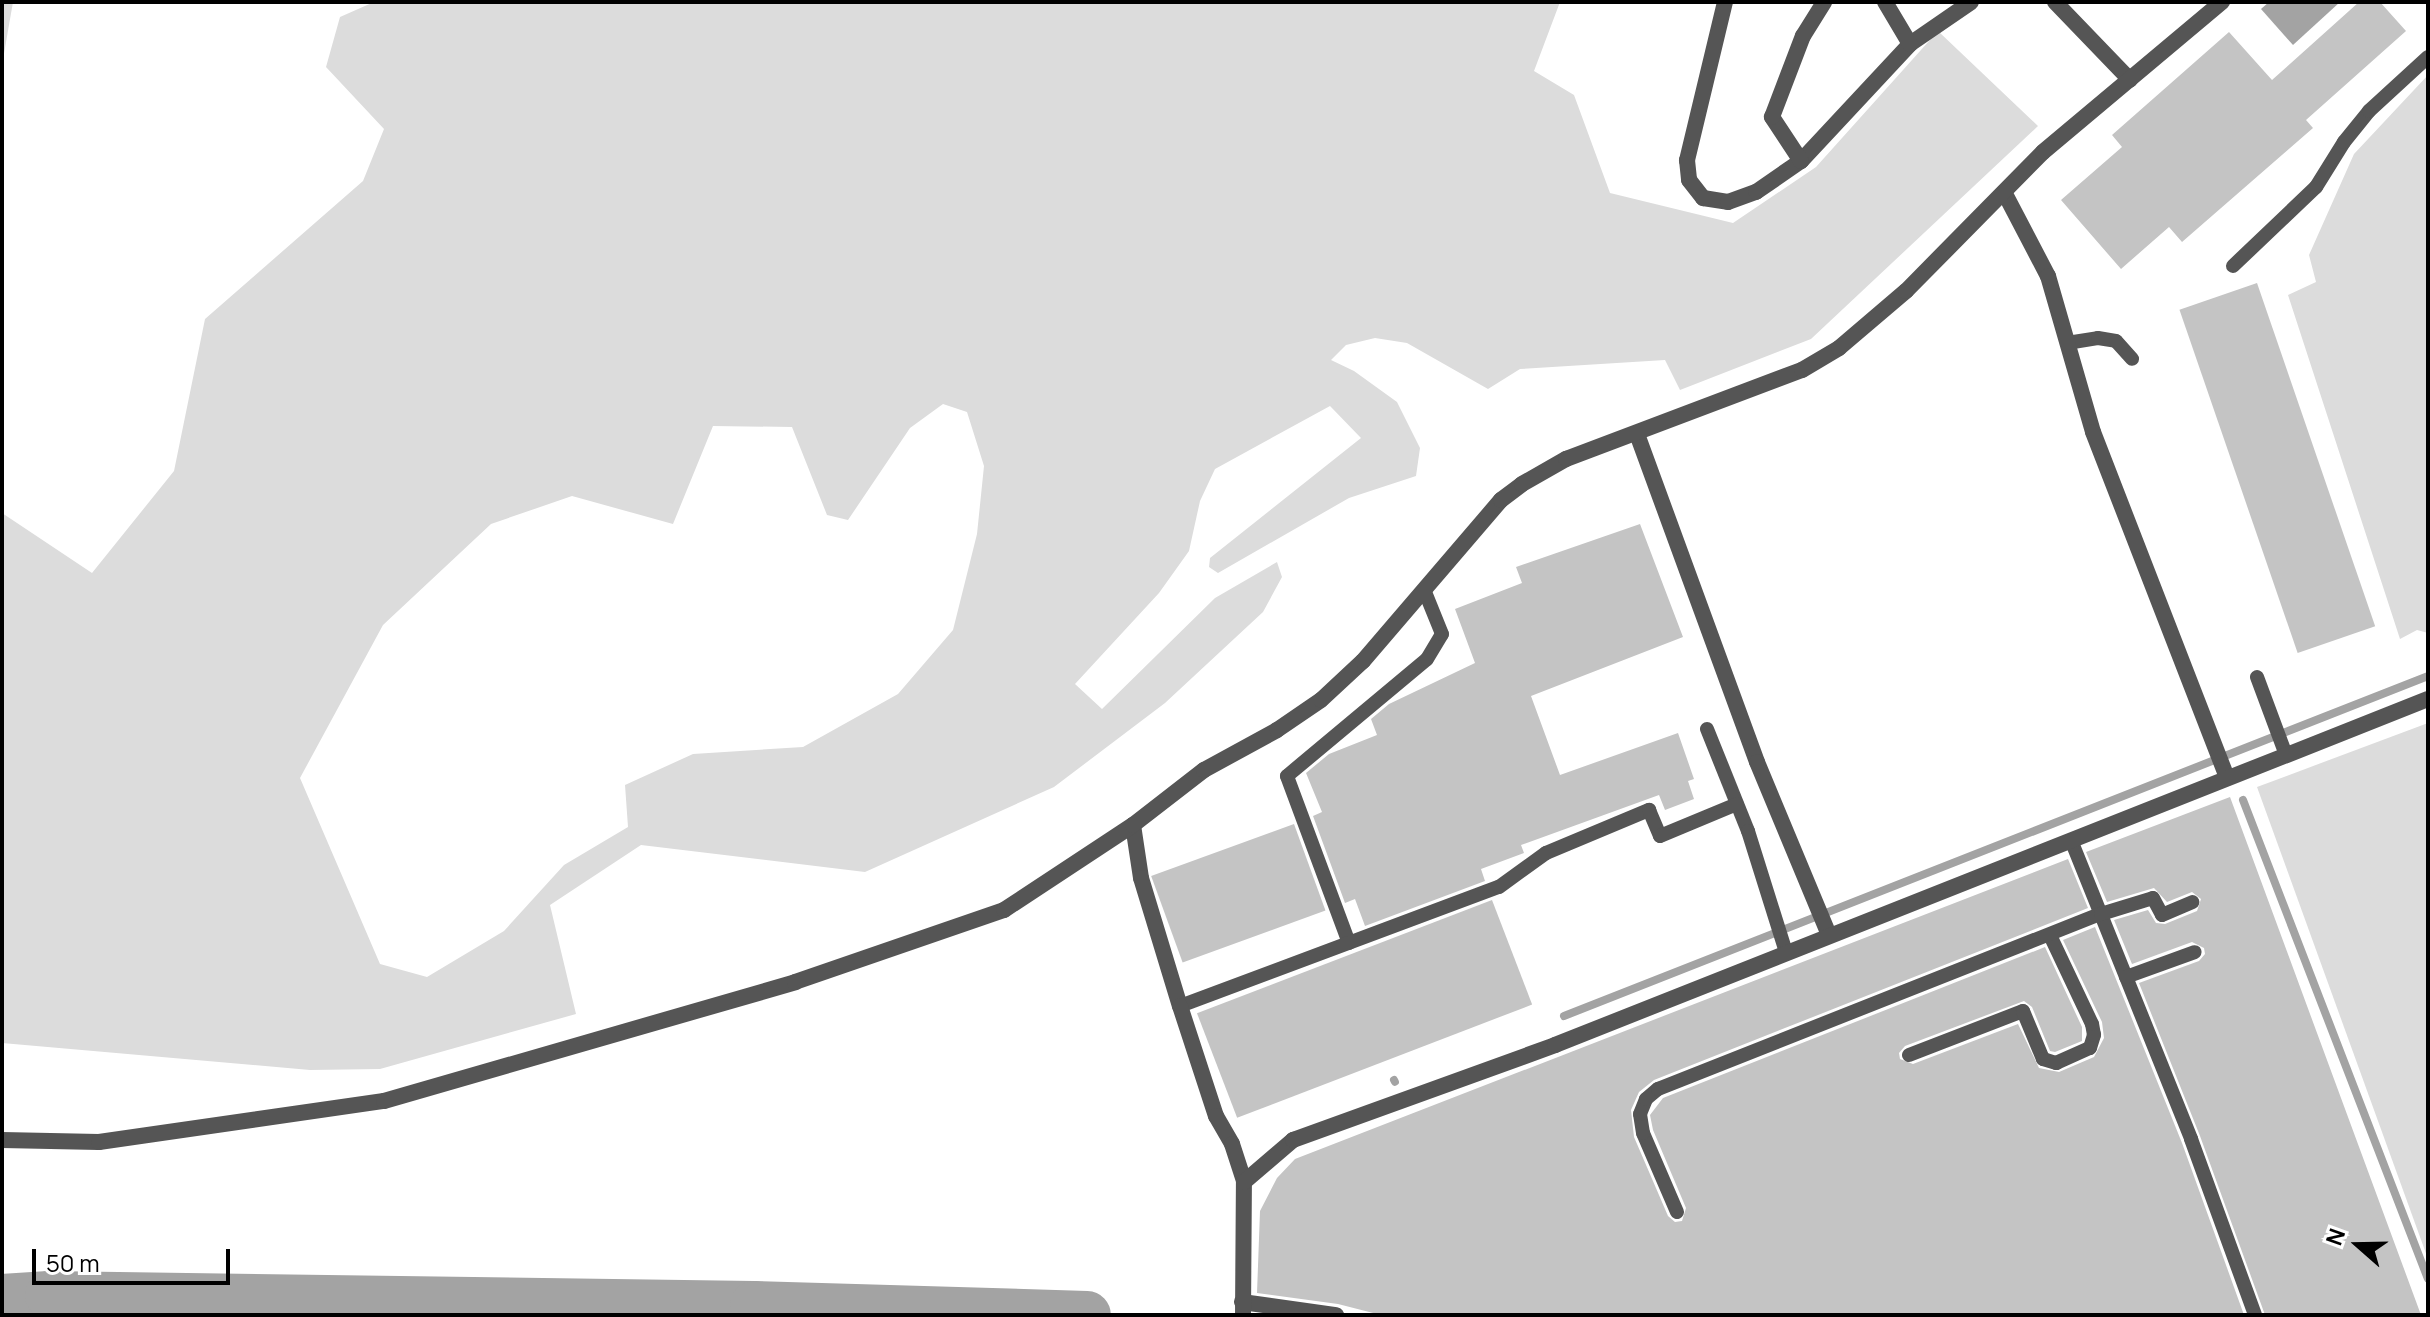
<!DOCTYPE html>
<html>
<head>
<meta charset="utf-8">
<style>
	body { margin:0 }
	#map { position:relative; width:2430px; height:1317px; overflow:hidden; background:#fff; font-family:Manrope,sans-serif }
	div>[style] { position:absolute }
	.green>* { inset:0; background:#dcdcdc }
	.water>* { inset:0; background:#a3a3a3 }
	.stream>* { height:8px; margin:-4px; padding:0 4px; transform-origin:4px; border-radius:4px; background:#a3a3a3 }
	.river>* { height:48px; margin:-24px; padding:0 24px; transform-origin:24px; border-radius:24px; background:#a3a3a3 }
	.building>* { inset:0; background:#c4c4c4; transform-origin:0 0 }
	.service>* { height:14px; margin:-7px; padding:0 7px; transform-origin:7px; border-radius:7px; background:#555 }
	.minor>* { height:16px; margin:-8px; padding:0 8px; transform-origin:8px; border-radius:8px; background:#555 }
	.tertiary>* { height:16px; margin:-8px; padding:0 8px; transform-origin:8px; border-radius:8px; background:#555 }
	span { translate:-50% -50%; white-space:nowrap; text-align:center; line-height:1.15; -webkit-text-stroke:6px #fff; paint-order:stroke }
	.frame { position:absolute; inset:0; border:4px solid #000; pointer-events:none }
	.north { position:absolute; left:2318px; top:1205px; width:80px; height:80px; -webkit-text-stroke:6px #fff; paint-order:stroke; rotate:290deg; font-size:22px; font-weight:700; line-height:32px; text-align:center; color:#000 }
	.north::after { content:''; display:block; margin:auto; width:28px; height:36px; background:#000; clip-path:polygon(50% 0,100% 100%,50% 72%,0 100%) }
	.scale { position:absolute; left:32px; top:1249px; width:198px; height:36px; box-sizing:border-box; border:4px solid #000; border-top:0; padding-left:10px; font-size:24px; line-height:28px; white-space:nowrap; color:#000; -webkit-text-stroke:6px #fff; paint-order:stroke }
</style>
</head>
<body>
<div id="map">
	<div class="green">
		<i style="clip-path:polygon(2px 2px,13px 2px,2px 65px)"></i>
		<i style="clip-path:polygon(evenodd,374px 2px,1560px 2px,1534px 71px,1574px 95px,1610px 193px,1733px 223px,1816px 167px,1938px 31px,2038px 126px,1811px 339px,1680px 390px,1665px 360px,1520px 369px,1488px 389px,1407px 343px,1375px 338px,1346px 345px,1331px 360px,1354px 371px,1397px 402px,1420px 448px,1416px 476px,1349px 498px,1218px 573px,1209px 567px,1210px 558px,1361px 438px,1330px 406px,1215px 469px,1200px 501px,1189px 551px,1159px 593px,1075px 684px,1102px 709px,1215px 598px,1277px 562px,1282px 577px,1263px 612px,1165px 703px,1054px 787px,865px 872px,641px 845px,550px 905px,576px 1014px,380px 1069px,310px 1070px,2px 1043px,2px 513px,92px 573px,174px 471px,205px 319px,363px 181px,384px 129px,326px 67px,340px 17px,374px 2px,943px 404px,967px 412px,984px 466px,977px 534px,953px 630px,898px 694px,803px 747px,693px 754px,625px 785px,628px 827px,564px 865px,504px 931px,427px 977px,380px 964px,300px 778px,383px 625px,491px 524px,572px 496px,673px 524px,713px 426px,792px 427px,827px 515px,848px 520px,910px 428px,943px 404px)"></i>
		<i style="clip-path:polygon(2428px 75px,2428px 633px,2417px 630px,2400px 639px,2288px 295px,2316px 282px,2309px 255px,2354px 154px)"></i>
		<i style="clip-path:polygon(2428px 723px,2428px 1259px,2257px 787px)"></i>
	</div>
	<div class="water">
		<i style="clip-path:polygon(2269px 2px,2340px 2px,2293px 45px,2261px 9px)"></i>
	</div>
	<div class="stream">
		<i style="left:2243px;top:800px;width:513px;rotate:68.88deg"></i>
		<i style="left:1564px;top:1016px;width:928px;rotate:-21.48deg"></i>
		<i style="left:1394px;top:1080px;width:2px;rotate:63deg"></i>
		<i style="left:752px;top:1315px;width:10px;rotate:-79deg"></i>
	</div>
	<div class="river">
		<i style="left:2px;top:1298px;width:47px;rotate:-3.7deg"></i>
		<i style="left:49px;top:1295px;width:705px;rotate:0.81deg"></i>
		<i style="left:754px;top:1305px;width:333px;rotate:1.7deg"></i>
	</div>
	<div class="building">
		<i style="clip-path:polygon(2359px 2px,2380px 2px,2406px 31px,2306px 120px,2313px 128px,2182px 242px,2169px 227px,2121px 269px,2061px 200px,2122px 147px,2112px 135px,2229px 32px,2272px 80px)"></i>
		<i style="left:2257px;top:283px;width:363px;height:82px;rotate:71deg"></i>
		<i style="clip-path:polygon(1640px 524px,1683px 637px,1531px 696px,1560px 775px,1678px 733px,1694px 779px,1688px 781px,1694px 799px,1665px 810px,1659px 795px,1521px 845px,1524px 853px,1481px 869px,1485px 881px,1365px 926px,1355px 899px,1345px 903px,1313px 816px,1322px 812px,1306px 773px,1329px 754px,1377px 735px,1371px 719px,1389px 704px,1475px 663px,1455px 609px,1522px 583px,1516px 567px)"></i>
		<i style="clip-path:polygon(2230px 797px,2421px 1315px,2265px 1315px,2200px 1136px,2139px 983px,2199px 961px,2205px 954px,2204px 948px,2192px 942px,2132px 964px,2114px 920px,2148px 910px,2156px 923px,2165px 924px,2197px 911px,2201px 899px,2192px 892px,2167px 902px,2154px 888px,2107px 902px,2086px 852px)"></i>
		<i style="left:1294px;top:824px;width:92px;height:152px;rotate:70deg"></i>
		<i style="clip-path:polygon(2068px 859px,2088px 908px,1654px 1080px,1639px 1092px,1631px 1110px,1634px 1137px,1668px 1216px,1675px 1222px,1682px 1221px,1686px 1208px,1653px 1130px,1650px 1115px,1663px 1098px,2045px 947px,2082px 1027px,2082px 1041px,2055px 1052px,2050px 1051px,2032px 1007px,2024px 1001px,1905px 1046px,1899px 1053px,1900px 1059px,1913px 1064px,2018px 1024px,2039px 1068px,2059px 1072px,2094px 1057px,2104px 1038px,2102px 1022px,2063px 940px,2095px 927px,2182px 1143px,2244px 1315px,1381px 1315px,1338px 1304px,1257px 1293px,1260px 1211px,1277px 1178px,1295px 1159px)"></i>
		<i style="left:1492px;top:900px;width:112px;height:316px;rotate:69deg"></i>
	</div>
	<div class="service">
		<i style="left:2233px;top:266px;width:115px;rotate:-43.6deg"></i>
		<i style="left:2316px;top:187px;width:53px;rotate:-58.1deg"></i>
		<i style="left:2344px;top:142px;width:40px;rotate:-51deg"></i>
		<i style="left:2369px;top:111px;width:80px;rotate:-42.5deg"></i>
		<i style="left:2067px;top:343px;width:31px;rotate:-9deg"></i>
		<i style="left:2098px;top:338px;width:18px;rotate:9deg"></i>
		<i style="left:2116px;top:341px;width:24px;rotate:48deg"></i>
		<i style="left:2257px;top:677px;width:83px;rotate:69.6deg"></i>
		<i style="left:1707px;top:729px;width:110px;rotate:68.1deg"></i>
		<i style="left:1748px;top:831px;width:127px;rotate:72.6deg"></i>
		<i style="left:2071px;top:840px;width:322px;rotate:68.1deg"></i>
		<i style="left:2191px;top:1139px;width:187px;rotate:70deg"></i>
		<i style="left:1349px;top:943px;width:178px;rotate:-110.4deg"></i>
		<i style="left:1287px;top:776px;width:182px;rotate:-39.9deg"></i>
		<i style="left:1427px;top:659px;width:29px;rotate:-59deg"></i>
		<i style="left:1442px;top:634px;width:45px;rotate:-112deg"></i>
		<i style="left:2126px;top:977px;width:73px;rotate:-19.9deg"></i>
		<i style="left:1180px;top:1006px;width:340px;rotate:-20.5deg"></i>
		<i style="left:1499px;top:887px;width:58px;rotate:-35.9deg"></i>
		<i style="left:1546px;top:853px;width:112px;rotate:-22.7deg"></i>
		<i style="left:1649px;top:810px;width:28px;rotate:67deg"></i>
		<i style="left:1660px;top:836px;width:83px;rotate:-22.6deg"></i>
		<i style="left:1909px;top:1055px;width:122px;rotate:-21.1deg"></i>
		<i style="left:2023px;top:1011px;width:52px;rotate:67.4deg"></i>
		<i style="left:2043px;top:1059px;width:14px;rotate:17deg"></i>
		<i style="left:2056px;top:1063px;width:37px;rotate:-24deg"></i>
		<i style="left:2090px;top:1048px;width:14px;rotate:-73deg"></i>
		<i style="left:2094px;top:1035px;width:11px;rotate:-100deg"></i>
		<i style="left:2092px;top:1024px;width:98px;rotate:-115.3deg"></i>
		<i style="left:1677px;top:1212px;width:86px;rotate:-113.3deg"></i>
		<i style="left:1643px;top:1133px;width:19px;rotate:-99deg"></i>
		<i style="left:1640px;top:1114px;width:16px;rotate:-68deg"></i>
		<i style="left:1646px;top:1099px;width:16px;rotate:-40deg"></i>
		<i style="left:1658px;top:1089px;width:476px;rotate:-21.6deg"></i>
		<i style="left:2101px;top:914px;width:54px;rotate:-17.1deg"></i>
		<i style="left:2153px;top:898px;width:19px;rotate:62deg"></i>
		<i style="left:2162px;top:915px;width:33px;rotate:-23deg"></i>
	</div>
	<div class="minor">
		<i style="left:1725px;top:2px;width:163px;rotate:103.5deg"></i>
		<i style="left:1687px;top:160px;width:20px;rotate:84deg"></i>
		<i style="left:1689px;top:180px;width:23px;rotate:52deg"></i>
		<i style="left:1703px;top:198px;width:25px;rotate:9deg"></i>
		<i style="left:1728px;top:202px;width:30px;rotate:-20deg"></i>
		<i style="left:1756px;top:192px;width:55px;rotate:-34.6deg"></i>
		<i style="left:1801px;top:161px;width:160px;rotate:-47deg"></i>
		<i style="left:1910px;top:44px;width:74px;rotate:-34.5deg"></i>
		<i style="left:1885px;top:2px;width:49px;rotate:59.2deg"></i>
		<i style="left:2055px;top:2px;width:108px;rotate:46.1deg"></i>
		<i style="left:1801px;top:161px;width:53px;rotate:-123.4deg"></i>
		<i style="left:1772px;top:117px;width:87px;rotate:-69.1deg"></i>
		<i style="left:1803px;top:36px;width:40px;rotate:-58deg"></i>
		<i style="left:2004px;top:192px;width:95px;rotate:62.4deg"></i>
		<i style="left:2048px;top:276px;width:162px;rotate:73.9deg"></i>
		<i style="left:2093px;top:432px;width:371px;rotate:68.8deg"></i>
		<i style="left:1637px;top:434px;width:349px;rotate:69.9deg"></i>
		<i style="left:1757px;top:762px;width:187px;rotate:67.4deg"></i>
		<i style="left:1133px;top:825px;width:54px;rotate:81.4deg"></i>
		<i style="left:1141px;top:878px;width:134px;rotate:73.1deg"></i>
		<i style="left:1180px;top:1006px;width:116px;rotate:71.9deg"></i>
		<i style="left:1216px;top:1116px;width:32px;rotate:60deg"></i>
		<i style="left:1232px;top:1144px;width:40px;rotate:72deg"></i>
		<i style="left:2px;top:1140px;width:97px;rotate:1.2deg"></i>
		<i style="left:99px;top:1142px;width:288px;rotate:-8.2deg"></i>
		<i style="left:384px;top:1101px;width:428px;rotate:-16.1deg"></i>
		<i style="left:795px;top:982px;width:221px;rotate:-19deg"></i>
		<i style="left:1004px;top:910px;width:154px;rotate:-33.4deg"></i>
		<i style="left:1133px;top:825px;width:90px;rotate:-37.8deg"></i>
		<i style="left:1204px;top:770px;width:83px;rotate:-28.7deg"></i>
		<i style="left:1277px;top:730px;width:53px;rotate:-34.3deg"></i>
		<i style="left:1321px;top:700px;width:57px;rotate:-42.9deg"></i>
		<i style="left:1363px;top:661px;width:212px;rotate:-49.4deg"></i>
		<i style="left:1501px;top:500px;width:26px;rotate:-37deg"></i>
		<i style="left:1522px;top:484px;width:51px;rotate:-29.6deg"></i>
		<i style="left:1566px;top:459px;width:252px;rotate:-20.7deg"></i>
		<i style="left:1802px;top:370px;width:43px;rotate:-30.7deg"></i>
		<i style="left:1839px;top:348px;width:88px;rotate:-40.4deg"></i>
		<i style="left:1906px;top:291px;width:195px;rotate:-45.4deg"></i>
		<i style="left:2043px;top:152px;width:234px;rotate:-40deg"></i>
		<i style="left:1242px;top:1302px;width:95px;rotate:7.9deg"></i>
	</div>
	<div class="tertiary">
		<i style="left:1243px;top:1315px;width:133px;rotate:-89.6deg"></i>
		<i style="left:1244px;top:1182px;width:65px;rotate:-40.6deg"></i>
		<i style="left:1293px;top:1140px;width:279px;rotate:-19.9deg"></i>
		<i style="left:1555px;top:1045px;width:939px;rotate:-21.62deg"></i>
	</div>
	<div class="frame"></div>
	<div class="north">N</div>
	<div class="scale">50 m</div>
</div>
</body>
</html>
